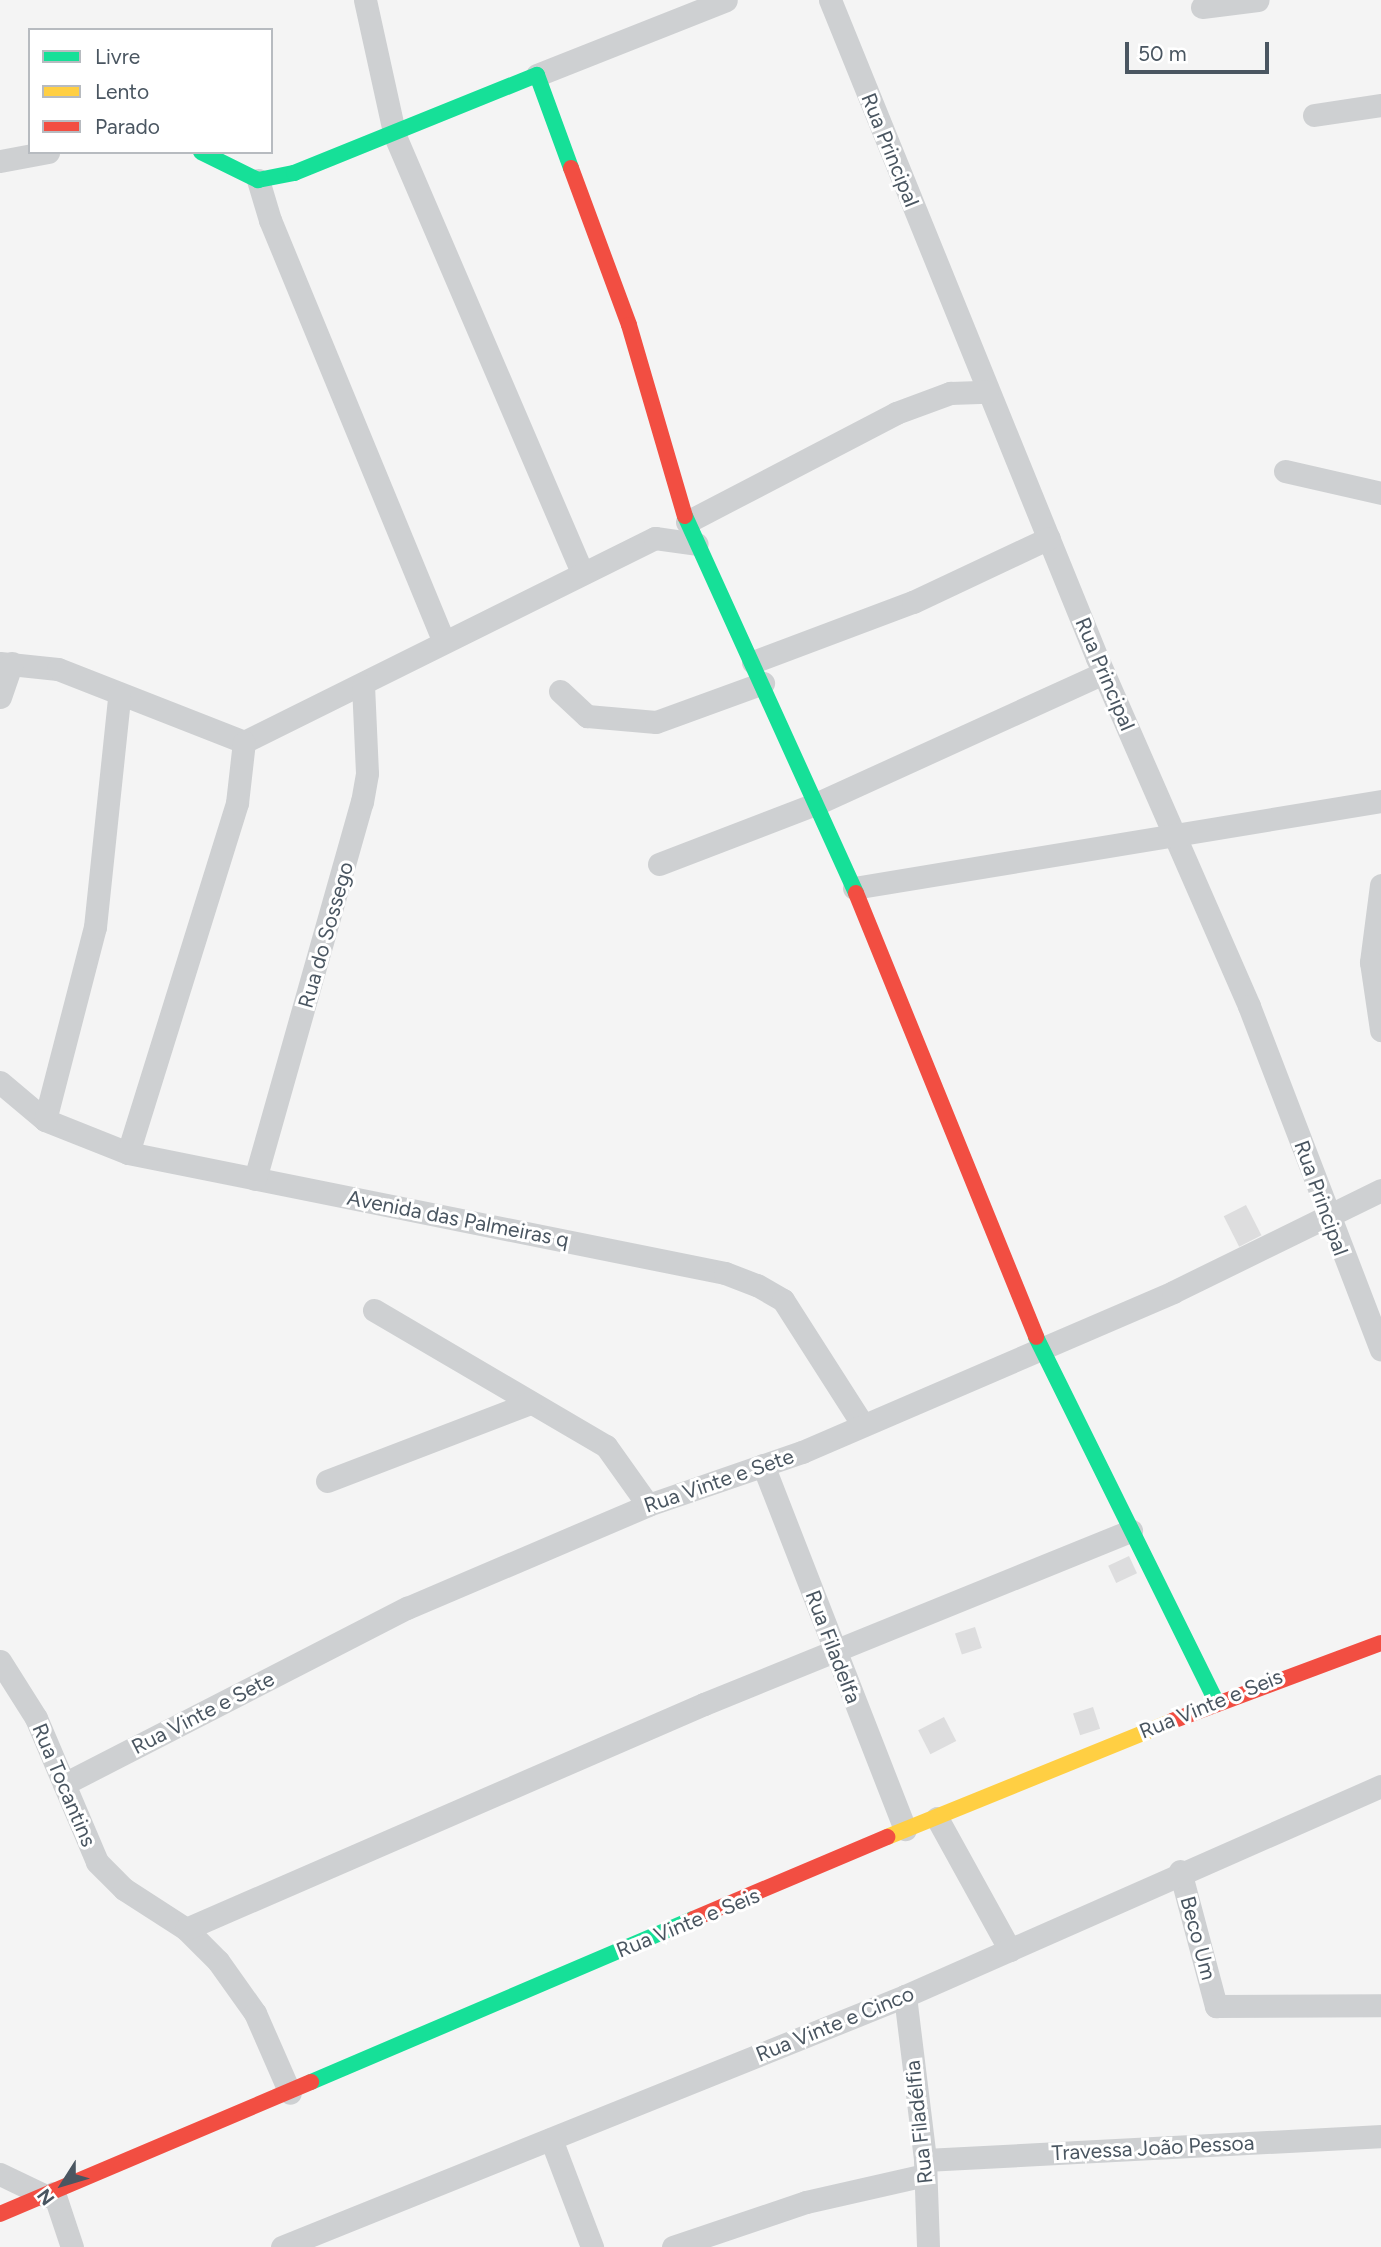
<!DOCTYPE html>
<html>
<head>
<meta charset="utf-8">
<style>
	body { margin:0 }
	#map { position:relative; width:1381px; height:2247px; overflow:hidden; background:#f4f4f4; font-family:Figtree,sans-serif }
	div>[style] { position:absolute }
	.building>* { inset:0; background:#ddddde; transform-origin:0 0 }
	.street>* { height:23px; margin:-11.5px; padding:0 11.5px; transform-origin:11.5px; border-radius:11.5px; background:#ced0d2 }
	.fast>* { height:16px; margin:-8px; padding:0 8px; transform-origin:8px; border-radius:8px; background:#16e098 }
	.slow>* { height:16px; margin:-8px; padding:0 8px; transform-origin:8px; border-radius:8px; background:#ffcf43 }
	.jam>* { height:16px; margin:-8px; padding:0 8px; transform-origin:8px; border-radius:8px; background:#f24e42 }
	span { translate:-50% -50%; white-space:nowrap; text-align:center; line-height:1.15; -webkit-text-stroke:6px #fff; paint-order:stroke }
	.street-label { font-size:21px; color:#4a5661 }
	.legend { position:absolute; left:28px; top:28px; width:245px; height:126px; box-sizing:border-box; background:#fff; border:2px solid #b7bbc0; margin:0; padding:9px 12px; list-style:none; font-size:21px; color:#4a5661 }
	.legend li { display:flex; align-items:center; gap:14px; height:35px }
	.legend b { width:35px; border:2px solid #b7bbc0 }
	.north { position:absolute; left:28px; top:2149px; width:70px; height:70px; -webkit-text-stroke:5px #fff; paint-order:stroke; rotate:233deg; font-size:19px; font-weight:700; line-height:28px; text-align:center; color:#4a5661 }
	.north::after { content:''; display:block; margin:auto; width:24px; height:32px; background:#4a5661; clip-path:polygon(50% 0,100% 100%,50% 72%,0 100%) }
	.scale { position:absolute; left:1125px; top:42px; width:144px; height:32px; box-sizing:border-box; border:4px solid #4a5661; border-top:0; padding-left:9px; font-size:21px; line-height:24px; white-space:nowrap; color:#4a5661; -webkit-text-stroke:5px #fff; paint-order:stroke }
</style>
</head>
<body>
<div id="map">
	<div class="building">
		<i style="left:1246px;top:1205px;width:34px;height:25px;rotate:63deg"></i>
		<i style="left:1129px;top:1556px;width:19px;height:23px;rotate:65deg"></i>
		<i style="left:975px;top:1627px;width:22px;height:21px;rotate:72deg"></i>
		<i style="left:1093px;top:1707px;width:23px;height:21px;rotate:72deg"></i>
		<i style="left:944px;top:1717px;width:27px;height:29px;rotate:63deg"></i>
	</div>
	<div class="street">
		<i style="left:365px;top:0;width:139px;rotate:77.6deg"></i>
		<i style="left:395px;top:136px;width:475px;rotate:66.8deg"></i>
		<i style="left:830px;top:0;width:710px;rotate:67.91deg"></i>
		<i style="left:1097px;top:658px;width:380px;rotate:66.4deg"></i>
		<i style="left:1249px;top:1006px;width:368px;rotate:69deg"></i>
		<i style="left:1202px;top:7px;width:56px;rotate:-7.1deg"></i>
		<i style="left:537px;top:75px;width:203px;rotate:-21.6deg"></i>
		<i style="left:1314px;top:115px;width:68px;rotate:-8.5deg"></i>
		<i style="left:0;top:161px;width:49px;rotate:-10.6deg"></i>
		<i style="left:258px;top:180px;width:42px;rotate:73.3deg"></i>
		<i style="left:270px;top:220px;width:453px;rotate:67.6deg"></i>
		<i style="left:1285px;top:471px;width:98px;rotate:12.9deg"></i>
		<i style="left:687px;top:522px;width:236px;rotate:-27.5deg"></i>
		<i style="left:896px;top:413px;width:58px;rotate:-20.3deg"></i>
		<i style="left:950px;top:393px;width:37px;rotate:-2deg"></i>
		<i style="left:753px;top:662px;width:171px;rotate:-20.6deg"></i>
		<i style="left:913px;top:602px;width:150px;rotate:-25.2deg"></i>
		<i style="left:0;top:663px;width:58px;rotate:5.9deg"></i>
		<i style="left:58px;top:669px;width:200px;rotate:21.4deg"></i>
		<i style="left:244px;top:742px;width:459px;rotate:-26.4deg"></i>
		<i style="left:655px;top:538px;width:42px;rotate:8.1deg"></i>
		<i style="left:560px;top:691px;width:37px;rotate:43deg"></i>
		<i style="left:587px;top:716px;width:69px;rotate:5deg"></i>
		<i style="left:656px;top:722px;width:114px;rotate:-20deg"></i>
		<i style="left:0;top:697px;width:36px;rotate:-71deg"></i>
		<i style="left:659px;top:864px;width:170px;rotate:-21deg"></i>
		<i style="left:818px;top:803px;width:313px;rotate:-24.5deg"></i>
		<i style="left:1381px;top:885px;width:78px;rotate:97.4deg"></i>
		<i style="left:1371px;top:962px;width:69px;rotate:81.6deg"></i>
		<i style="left:854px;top:888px;width:534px;rotate:-9.37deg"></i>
		<i style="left:0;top:1082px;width:59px;rotate:40.2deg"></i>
		<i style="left:45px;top:1120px;width:89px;rotate:21.7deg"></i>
		<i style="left:128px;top:1153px;width:609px;rotate:11.37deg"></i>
		<i style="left:725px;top:1273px;width:34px;rotate:21deg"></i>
		<i style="left:757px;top:1285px;width:30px;rotate:30deg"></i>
		<i style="left:783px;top:1300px;width:148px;rotate:57.4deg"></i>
		<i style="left:45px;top:1120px;width:199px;rotate:-75.5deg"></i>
		<i style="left:95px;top:927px;width:231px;rotate:-84deg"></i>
		<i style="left:128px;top:1153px;width:367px;rotate:-72.7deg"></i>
		<i style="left:237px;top:803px;width:61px;rotate:-83.5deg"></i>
		<i style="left:255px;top:1179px;width:392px;rotate:-74.2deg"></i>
		<i style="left:362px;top:802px;width:29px;rotate:-80deg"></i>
		<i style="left:367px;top:773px;width:87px;rotate:-92.6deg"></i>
		<i style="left:374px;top:1310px;width:269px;rotate:30.4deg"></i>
		<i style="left:606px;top:1446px;width:72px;rotate:54.6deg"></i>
		<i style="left:763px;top:1465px;width:391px;rotate:68.7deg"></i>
		<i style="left:327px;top:1481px;width:217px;rotate:-21deg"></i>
		<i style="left:0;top:1661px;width:67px;rotate:57.7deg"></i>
		<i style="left:36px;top:1718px;width:156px;rotate:67deg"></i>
		<i style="left:97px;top:1862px;width:38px;rotate:45deg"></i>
		<i style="left:124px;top:1889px;width:74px;rotate:32.8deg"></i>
		<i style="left:186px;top:1929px;width:45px;rotate:45deg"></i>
		<i style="left:218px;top:1961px;width:64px;rotate:54.6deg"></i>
		<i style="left:255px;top:2013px;width:87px;rotate:66.4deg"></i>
		<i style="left:64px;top:1784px;width:386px;rotate:-27.2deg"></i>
		<i style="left:407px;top:1608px;width:262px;rotate:-23.1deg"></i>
		<i style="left:648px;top:1505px;width:163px;rotate:-19deg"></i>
		<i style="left:802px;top:1452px;width:404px;rotate:-23.3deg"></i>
		<i style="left:1173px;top:1292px;width:232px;rotate:-26.1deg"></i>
		<i style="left:937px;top:1818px;width:151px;rotate:61.1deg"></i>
		<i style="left:1180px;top:1871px;width:140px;rotate:75.1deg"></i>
		<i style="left:1216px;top:2006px;width:165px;rotate:-0.3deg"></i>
		<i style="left:186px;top:1929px;width:565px;rotate:-23.48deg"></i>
		<i style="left:704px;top:1704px;width:461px;rotate:-22.1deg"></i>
		<i style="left:905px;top:1996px;width:165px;rotate:83deg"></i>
		<i style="left:925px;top:2160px;width:87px;rotate:88deg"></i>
		<i style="left:551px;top:2139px;width:116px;rotate:69.2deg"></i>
		<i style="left:925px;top:2160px;width:457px;rotate:-3deg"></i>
		<i style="left:0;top:2174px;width:51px;rotate:25.6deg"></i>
		<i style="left:54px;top:2193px;width:57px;rotate:71.6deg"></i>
		<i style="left:282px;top:2247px;width:672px;rotate:-21.94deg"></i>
		<i style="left:905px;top:1996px;width:520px;rotate:-23.81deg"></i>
		<i style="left:673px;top:2247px;width:140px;rotate:-18.7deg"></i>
		<i style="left:806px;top:2202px;width:122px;rotate:-12.8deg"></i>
	</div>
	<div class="fast">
		<i style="left:201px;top:152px;width:64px;rotate:26.2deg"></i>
		<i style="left:258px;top:180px;width:37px;rotate:-11deg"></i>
		<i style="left:294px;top:173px;width:262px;rotate:-22deg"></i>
		<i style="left:537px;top:75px;width:99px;rotate:69.9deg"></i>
		<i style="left:685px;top:516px;width:414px;rotate:65.6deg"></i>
		<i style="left:1036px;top:1337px;width:407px;rotate:63.7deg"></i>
		<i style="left:311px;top:2082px;width:415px;rotate:-23.1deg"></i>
	</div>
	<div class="slow">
		<i style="left:887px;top:1837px;width:308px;rotate:-22.1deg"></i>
	</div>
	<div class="jam">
		<i style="left:571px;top:168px;width:167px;rotate:69.7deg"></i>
		<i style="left:629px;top:325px;width:199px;rotate:73.7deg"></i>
		<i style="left:856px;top:893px;width:479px;rotate:67.9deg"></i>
		<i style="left:1172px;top:1721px;width:223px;rotate:-20.5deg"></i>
		<i style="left:693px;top:1919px;width:211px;rotate:-22.9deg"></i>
		<i style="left:0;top:2214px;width:338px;rotate:-23deg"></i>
	</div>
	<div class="street-label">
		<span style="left:890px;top:150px;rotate:68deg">Rua Principal</span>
		<span style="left:1105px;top:674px;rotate:67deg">Rua Principal</span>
		<span style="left:326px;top:935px;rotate:-74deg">Rua do Sossego</span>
		<span style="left:1321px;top:1198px;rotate:70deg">Rua Principal</span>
		<span style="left:458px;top:1219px;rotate:11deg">Avenida das Palmeiras q</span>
		<span style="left:719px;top:1481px;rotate:-19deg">Rua Vinte e Sete</span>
		<span style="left:833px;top:1647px;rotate:69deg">Rua Filadelfa</span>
		<span style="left:1211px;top:1704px;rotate:-22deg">Rua Vinte e Seis</span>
		<span style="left:203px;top:1713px;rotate:-27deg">Rua Vinte e Sete</span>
		<span style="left:64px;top:1785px;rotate:67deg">Rua Tocantins</span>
		<span style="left:688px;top:1923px;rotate:-22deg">Rua Vinte e Seis</span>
		<span style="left:1198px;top:1938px;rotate:75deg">Beco Um</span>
		<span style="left:835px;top:2024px;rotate:-22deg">Rua Vinte e Cinco</span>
		<span style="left:919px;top:2122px;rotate:-96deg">Rua Filadélfia</span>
		<span style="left:1153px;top:2148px;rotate:-3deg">Travessa João Pessoa</span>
	</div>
	<ul class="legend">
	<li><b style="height:9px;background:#16e098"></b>Livre</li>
	<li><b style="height:9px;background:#ffcf43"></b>Lento</li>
	<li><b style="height:9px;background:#f24e42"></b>Parado</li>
	</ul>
	<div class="north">N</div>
	<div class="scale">50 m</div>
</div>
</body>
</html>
